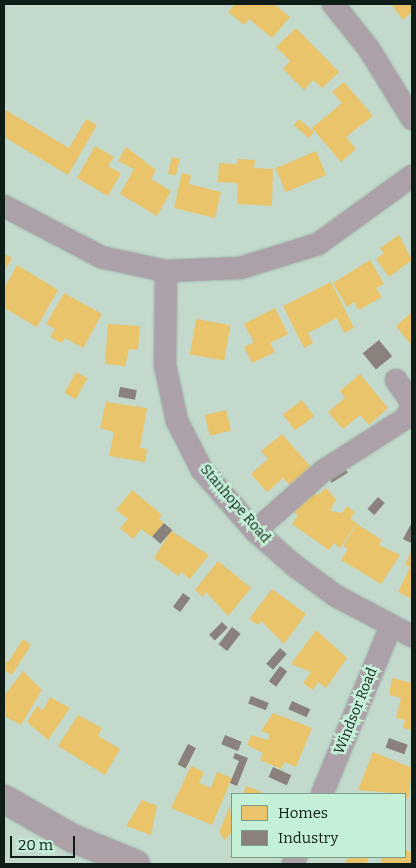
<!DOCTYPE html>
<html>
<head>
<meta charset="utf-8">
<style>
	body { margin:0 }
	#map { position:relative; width:416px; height:868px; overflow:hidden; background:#c2d9cc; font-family:Bitter,serif }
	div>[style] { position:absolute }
	.homes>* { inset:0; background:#e9c46a; transform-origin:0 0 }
	.industry>* { inset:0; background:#8a817c; transform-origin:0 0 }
	.roads { filter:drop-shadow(0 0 1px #a3b6ac) drop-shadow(0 0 1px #a3b6ac) }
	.minor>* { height:22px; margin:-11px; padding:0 11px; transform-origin:11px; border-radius:11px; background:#aca1a8 }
	.tertiary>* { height:28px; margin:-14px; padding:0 14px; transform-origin:14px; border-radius:14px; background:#aca1a8 }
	span { translate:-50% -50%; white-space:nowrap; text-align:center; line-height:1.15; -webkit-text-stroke:5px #c5f0d8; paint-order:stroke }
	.street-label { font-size:14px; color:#0e1e16 }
	.frame { position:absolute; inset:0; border:5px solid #0e1e16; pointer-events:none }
	.legend { position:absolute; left:231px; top:793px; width:175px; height:65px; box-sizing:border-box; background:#c5f0d8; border:1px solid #7c9c8a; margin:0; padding:6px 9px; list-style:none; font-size:15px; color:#0e1e16 }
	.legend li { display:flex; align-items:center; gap:10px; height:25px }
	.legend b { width:25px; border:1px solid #7c9c8a }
	.scale { position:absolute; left:10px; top:836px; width:65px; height:22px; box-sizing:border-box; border:2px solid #0e1e16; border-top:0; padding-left:6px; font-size:15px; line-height:18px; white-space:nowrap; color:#0e1e16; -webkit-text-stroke:4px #c5f0d8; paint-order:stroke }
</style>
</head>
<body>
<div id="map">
	<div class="homes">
		<i style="clip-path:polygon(235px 4px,274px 4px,290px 17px,272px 38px,249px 19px,244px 25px,228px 12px)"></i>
		<i style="clip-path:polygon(391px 4px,412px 4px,412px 12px,403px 20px)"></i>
		<i style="clip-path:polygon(296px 28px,339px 72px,322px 88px,313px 80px,304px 90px,283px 69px,290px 61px,276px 47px)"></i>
		<i style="clip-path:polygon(344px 82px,373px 116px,346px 137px,356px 149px,341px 162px,312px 128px,342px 103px,332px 92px)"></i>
		<i style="clip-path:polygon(4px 109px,69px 148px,86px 119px,97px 125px,68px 175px,4px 137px)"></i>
		<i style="left:299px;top:119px;width:20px;height:8px;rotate:41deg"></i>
		<i style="clip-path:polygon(95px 146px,114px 157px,108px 166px,121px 173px,108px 196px,77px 178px)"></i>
		<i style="clip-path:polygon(126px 147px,156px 170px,151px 179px,171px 191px,157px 216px,120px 194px,134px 169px,118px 161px)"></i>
		<i style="left:316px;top:151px;width:26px;height:44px;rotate:67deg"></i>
		<i style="left:172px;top:157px;width:8px;height:17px;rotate:14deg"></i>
		<i style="clip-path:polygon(238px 159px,255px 160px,254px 168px,273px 169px,272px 206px,237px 204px,238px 183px,218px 182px,219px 163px,237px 164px)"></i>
		<i style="clip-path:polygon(182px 173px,191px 175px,189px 184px,221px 192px,215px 218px,174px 208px)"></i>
		<i style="clip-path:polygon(399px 235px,412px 260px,389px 277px,376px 259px,384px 253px,380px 248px)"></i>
		<i style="clip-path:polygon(4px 254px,12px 258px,4px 272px)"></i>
		<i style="clip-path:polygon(370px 260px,384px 284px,376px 288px,382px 297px,359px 310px,354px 302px,347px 307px,333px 283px)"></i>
		<i style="clip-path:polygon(17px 265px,58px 290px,37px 327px,4px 308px,4px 288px)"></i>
		<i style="clip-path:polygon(331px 282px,354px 328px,344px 333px,337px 318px,308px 333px,313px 343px,304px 348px,283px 306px)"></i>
		<i style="clip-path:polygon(64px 293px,102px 314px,83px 348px,65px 338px,62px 343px,50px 337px,55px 329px,46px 324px)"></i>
		<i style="clip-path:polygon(275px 308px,288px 334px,270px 343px,275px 352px,252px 363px,244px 347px,254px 342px,244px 324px)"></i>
		<i style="clip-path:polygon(412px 312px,412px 346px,396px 326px)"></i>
		<i style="left:196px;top:319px;width:35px;height:36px;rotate:10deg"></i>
		<i style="clip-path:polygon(108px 324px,140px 326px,138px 350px,129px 349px,125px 366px,105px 364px)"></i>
		<i style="left:76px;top:372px;width:13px;height:24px;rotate:29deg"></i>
		<i style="clip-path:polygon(360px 374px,388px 408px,369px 425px,360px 415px,343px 429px,328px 412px,345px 398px,340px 391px)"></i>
		<i style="left:302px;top:400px;width:20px;height:24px;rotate:53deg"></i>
		<i style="clip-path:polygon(106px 402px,147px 408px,140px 448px,147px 449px,145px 462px,109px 456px,114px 432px,100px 428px)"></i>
		<i style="left:226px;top:410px;width:21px;height:22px;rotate:76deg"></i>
		<i style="clip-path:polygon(282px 434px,311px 467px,290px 485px,283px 478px,267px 492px,251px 474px,268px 459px,261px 451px)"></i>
		<i style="clip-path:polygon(326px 488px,336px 499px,330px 511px,342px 513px,347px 506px,355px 512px,350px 519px,357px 523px,340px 548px,334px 543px,329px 550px,292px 524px,298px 515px,293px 512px,309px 489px,318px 495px)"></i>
		<i style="clip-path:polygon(132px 490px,162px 515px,159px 519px,164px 523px,152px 537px,141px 529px,133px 539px,120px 528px,128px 519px,116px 510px)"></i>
		<i style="clip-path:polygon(357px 524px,382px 540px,379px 545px,400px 555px,381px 584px,341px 560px,348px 549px,343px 546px)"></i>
		<i style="clip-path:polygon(171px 531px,209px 555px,190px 579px,181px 572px,178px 576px,154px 558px)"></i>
		<i style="clip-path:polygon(412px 549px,412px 599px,398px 592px,410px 567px,405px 565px)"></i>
		<i style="clip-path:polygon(218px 561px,251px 588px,228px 616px,206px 592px,203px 597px,195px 590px)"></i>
		<i style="clip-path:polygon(272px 589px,306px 614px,284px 644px,261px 621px,258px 625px,249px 619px)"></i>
		<i style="clip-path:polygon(316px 630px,347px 658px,326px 688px,318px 682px,313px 690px,303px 683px,311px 672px,291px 664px)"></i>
		<i style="clip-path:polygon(23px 639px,31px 645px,12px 675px,4px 670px,4px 660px,8px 662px)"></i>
		<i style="clip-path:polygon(23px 671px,42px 690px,21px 725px,6px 717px,4px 696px)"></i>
		<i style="clip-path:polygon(392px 678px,412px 683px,412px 730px,403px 728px,405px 720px,396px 718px,401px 698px,389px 695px)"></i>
		<i style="clip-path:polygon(50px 697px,70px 708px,48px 740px,27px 722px,37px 706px,43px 710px)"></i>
		<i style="clip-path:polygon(273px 713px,312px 728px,296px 767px,284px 762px,281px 769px,260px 760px,263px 753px,247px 745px,251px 735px,268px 740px,270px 734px,261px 731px)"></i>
		<i style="clip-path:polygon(78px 715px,102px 728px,98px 736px,120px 749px,105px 775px,58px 746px)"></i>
		<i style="clip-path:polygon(373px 752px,412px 768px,408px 801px,405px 794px,358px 790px)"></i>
		<i style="clip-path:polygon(191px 766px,204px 772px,199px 783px,211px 788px,217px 772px,232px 778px,212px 825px,171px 808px)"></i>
		<i style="clip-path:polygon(246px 786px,262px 792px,261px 794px,243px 794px)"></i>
		<i style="clip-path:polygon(142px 800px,157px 806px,151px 835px,126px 826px)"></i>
		<i style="clip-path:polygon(230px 805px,232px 832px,225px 840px,219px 833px)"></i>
		<i style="clip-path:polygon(405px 850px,412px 853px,412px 864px,380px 864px,383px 857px,405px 857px)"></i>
		<i style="clip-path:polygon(348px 857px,369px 857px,366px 864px,345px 864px)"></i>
	</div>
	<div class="industry">
		<i style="left:379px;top:340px;width:21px;height:21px;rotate:51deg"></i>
		<i style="left:120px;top:387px;width:17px;height:10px;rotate:10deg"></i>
		<i style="left:343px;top:465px;width:9px;height:19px;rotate:58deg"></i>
		<i style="left:378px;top:497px;width:9px;height:16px;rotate:41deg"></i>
		<i style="clip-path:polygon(412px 522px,412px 541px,411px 543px,403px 539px)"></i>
		<i style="left:164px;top:523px;width:11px;height:18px;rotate:41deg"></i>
		<i style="left:183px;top:593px;width:9px;height:17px;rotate:36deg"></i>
		<i style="left:222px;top:622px;width:8px;height:18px;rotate:45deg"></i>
		<i style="left:232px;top:627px;width:11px;height:22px;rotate:38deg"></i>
		<i style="left:280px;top:648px;width:9px;height:21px;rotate:41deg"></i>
		<i style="left:280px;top:666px;width:9px;height:19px;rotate:36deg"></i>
		<i style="left:251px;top:696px;width:19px;height:8px;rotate:21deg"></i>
		<i style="left:292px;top:701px;width:20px;height:9px;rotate:24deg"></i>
		<i style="left:225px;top:735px;width:18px;height:10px;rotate:22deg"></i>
		<i style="left:389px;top:738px;width:20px;height:10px;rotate:20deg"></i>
		<i style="left:188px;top:744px;width:9px;height:23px;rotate:27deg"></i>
		<i style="clip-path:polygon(235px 753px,248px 758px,237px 786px,230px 783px,239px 761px,233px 758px)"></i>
		<i style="left:273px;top:767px;width:20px;height:11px;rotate:24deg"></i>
	</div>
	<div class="roads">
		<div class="minor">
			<i style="left:333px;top:4px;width:58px;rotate:51.3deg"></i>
			<i style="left:369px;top:49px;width:82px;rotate:58.4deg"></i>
			<i style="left:4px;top:206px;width:110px;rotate:27.7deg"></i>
			<i style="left:101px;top:257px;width:66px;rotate:12.2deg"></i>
			<i style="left:166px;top:271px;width:74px;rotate:-2.3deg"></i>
			<i style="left:240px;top:268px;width:82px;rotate:-17.1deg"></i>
			<i style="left:318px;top:244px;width:116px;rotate:-35.9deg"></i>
			<i style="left:166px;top:271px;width:94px;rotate:90.6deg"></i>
			<i style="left:165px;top:365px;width:57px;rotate:77.9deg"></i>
			<i style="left:177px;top:421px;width:55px;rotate:63deg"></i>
			<i style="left:202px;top:470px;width:81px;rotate:49deg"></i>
			<i style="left:255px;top:531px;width:53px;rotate:41.2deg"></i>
			<i style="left:295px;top:566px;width:51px;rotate:36.2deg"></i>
			<i style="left:336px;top:596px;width:86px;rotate:27.8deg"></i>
			<i style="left:396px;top:380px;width:28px;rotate:55deg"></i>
			<i style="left:255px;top:531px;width:91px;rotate:-41.4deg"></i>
			<i style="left:323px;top:471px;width:98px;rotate:-32.6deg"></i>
			<i style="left:406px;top:418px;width:14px;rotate:-65deg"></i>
			<i style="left:322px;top:794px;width:179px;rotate:-67.7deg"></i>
			<i style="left:293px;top:864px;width:8px;rotate:-67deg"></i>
		</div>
		<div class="tertiary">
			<i style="left:4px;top:799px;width:78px;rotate:29.8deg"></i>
			<i style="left:72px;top:838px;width:69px;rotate:22.1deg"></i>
		</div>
	</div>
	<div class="street-label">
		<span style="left:235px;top:504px;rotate:49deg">Stanhope Road</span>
		<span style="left:356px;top:711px;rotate:-68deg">Windsor Road</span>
	</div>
	<div class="frame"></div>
	<ul class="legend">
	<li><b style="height:14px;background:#e9c46a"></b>Homes</li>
	<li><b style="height:14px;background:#8a817c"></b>Industry</li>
	</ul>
	<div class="scale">20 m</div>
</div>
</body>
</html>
